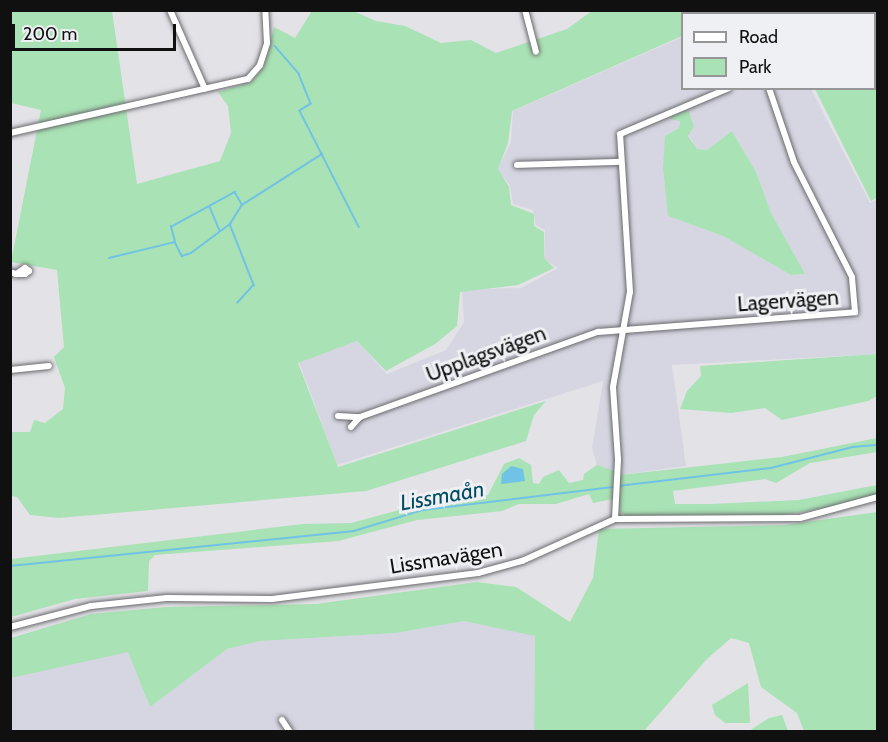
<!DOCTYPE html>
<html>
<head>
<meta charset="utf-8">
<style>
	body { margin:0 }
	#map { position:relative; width:888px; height:742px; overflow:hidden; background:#e2e2e7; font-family:Cabin,sans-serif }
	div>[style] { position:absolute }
	.built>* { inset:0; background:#d6d6e2 }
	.green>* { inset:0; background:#a9e2b4 }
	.water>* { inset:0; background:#71c3e5 }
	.stream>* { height:1.5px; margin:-0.75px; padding:0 0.75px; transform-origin:0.75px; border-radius:0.75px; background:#71c3e5 }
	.roads { filter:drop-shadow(0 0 2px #6a6a6e) drop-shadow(0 0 2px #6a6a6e) }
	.minor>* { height:6px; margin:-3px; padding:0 3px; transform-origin:3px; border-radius:3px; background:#fff }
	span { translate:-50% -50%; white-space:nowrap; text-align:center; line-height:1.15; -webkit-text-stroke:6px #eff0f4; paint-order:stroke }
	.street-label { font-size:21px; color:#101011 }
	.water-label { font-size:22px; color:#014c63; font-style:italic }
	.frame { position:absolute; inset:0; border:12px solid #101011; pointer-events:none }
	.legend { position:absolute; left:681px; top:12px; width:195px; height:78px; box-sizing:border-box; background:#eff0f4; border:2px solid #969699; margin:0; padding:8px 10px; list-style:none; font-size:18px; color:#101011 }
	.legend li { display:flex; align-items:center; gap:12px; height:30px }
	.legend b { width:30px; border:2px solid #969699 }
	.scale { position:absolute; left:12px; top:24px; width:164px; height:27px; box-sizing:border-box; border:3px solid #101011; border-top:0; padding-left:8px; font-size:18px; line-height:21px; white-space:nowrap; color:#101011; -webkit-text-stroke:4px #eff0f4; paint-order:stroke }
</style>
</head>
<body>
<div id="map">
	<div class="built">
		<i style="clip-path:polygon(evenodd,682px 37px,682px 88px,811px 89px,870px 203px,877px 200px,877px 354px,672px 365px,686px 466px,620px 475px,597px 465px,592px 448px,603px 381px,337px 465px,299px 362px,357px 341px,387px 374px,446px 350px,464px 322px,462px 290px,521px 288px,558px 268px,544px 259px,545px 230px,536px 225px,533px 210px,513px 204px,510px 185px,497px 170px,511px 142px,513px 111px,682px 37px,680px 120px,697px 149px,707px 150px,732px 131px,756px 172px,771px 213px,804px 274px,791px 275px,723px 236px,668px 216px,665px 136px,679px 128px,680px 120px)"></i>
		<i style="clip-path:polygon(464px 621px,535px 635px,534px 731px,11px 731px,10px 678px,128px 651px,150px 707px,227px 649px,260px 641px,396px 633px)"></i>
	</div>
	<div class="green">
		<i style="clip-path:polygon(11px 11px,112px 11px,137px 184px,220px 161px,231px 133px,228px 106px,218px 92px,251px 82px,264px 67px,274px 27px,295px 38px,312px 11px,353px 11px,376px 21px,405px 26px,441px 43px,471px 40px,496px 53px,567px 29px,592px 11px,766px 11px,682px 14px,682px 36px,512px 111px,508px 143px,498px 169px,509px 187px,511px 205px,534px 214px,534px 226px,544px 232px,544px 258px,554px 268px,518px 285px,460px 292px,457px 326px,435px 344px,386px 371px,357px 341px,298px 363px,338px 467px,546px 401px,534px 415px,526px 441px,366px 491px,59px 518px,30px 515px,17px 497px,11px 496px,11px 432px,30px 432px,34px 420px,45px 423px,63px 409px,65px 388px,54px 357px,64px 347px,57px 270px,11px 262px,41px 110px,11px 103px)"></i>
		<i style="clip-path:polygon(783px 11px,877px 11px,878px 197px,871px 201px,815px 89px,874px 88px,874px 14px)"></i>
		<i style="clip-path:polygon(688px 110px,694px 126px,688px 136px,697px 149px,707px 150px,732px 131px,756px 172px,771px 213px,805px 274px,791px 275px,723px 236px,668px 216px,663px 167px,665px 136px,679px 128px,680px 121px,670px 119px,670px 115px)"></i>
		<i style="clip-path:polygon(877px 354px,877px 396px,868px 401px,782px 420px,765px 408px,731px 413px,680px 409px,687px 391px,701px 376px,700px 366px)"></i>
		<i style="clip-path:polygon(877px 438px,877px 452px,810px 463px,776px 483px,765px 479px,673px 491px,675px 504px,711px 504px,799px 500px,877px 485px,877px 494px,838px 506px,783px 515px,626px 516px,618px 510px,620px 475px,782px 457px)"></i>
		<i style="clip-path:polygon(519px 458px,531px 465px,533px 483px,539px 484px,543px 477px,559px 470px,569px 483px,583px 480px,584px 474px,597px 465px,614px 471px,613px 499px,593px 503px,589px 494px,556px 504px,519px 504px,502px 511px,417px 520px,338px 541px,155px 555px,149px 561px,148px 591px,75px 599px,11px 617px,11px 559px,303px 524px,351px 523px,399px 510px,488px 495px,504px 464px)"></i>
		<i style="clip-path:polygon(877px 512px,877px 731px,804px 731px,797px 713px,761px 687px,749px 643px,731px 638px,707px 659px,644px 731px,534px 731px,535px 636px,464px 621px,396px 633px,260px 641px,227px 649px,150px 707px,128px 652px,11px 678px,11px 638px,91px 614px,166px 607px,316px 604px,477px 582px,516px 587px,570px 622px,593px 578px,599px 529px,785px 525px)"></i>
		<i style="clip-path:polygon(748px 683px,750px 723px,725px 723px,715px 715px,712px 705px)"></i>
		<i style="clip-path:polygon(782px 715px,788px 731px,749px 731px,769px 718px)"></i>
	</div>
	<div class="water">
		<i style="clip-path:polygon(511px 466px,523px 469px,525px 481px,501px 484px,502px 474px)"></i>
	</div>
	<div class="stream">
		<i style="left:275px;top:46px;width:37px;rotate:49deg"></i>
		<i style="left:299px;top:74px;width:32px;rotate:68deg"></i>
		<i style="left:311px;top:104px;width:13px;rotate:148deg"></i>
		<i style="left:300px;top:111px;width:130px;rotate:63deg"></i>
		<i style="left:210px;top:207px;width:25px;rotate:67deg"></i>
		<i style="left:230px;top:224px;width:66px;rotate:68.5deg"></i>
		<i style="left:254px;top:285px;width:24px;rotate:132deg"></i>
		<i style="left:175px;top:242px;width:16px;rotate:63deg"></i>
		<i style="left:182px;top:256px;width:9px;rotate:-18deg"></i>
		<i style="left:191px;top:253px;width:49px;rotate:-36.6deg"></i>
		<i style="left:230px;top:224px;width:22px;rotate:-58deg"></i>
		<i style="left:242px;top:205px;width:95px;rotate:-32.5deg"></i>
		<i style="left:109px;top:258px;width:68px;rotate:-13.6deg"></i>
		<i style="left:175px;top:242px;width:16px;rotate:-105deg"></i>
		<i style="left:171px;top:227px;width:73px;rotate:-28.7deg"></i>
		<i style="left:235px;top:192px;width:14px;rotate:60deg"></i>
		<i style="left:618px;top:486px;width:154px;rotate:-6.7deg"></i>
		<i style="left:771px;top:468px;width:85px;rotate:-14.4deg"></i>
		<i style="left:853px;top:447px;width:25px;rotate:-5deg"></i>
		<i style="left:10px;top:566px;width:346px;rotate:-5.8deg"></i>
		<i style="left:354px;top:531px;width:72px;rotate:-16.9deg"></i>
		<i style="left:423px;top:510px;width:191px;rotate:-6.9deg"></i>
	</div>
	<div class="roads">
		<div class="minor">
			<i style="left:170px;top:10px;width:86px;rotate:66.1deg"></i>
			<i style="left:525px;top:10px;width:43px;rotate:75.3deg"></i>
			<i style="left:10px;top:133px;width:244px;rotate:-12.8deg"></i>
			<i style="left:248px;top:79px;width:18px;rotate:-49deg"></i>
			<i style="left:260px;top:65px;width:23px;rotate:-72deg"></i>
			<i style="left:267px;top:43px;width:33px;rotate:-93deg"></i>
			<i style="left:517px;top:165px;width:103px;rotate:-1.7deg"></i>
			<i style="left:10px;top:272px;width:6px;rotate:18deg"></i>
			<i style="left:16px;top:274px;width:9px"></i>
			<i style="left:25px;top:274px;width:5px;rotate:-37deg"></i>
			<i style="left:29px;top:271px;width:5px;rotate:-143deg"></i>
			<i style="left:25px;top:268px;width:11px;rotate:146deg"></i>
			<i style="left:10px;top:370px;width:39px;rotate:-6deg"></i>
			<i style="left:338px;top:416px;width:22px;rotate:3deg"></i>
			<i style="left:360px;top:417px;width:253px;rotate:-19.7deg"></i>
			<i style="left:598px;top:332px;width:258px;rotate:-4.4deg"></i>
			<i style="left:855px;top:312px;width:35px;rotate:-95deg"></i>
			<i style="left:852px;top:277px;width:129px;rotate:-116.8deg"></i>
			<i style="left:794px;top:162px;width:78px;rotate:-108.7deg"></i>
			<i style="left:351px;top:427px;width:13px;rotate:-48deg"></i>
			<i style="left:615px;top:519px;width:60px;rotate:-87.1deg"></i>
			<i style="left:618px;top:459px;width:72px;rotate:-94deg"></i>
			<i style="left:613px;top:387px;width:97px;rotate:-79.9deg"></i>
			<i style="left:630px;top:292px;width:158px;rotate:-93.6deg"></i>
			<i style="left:620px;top:134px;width:118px;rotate:-22.9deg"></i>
			<i style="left:10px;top:627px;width:84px;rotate:-14.5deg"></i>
			<i style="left:91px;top:606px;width:76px;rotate:-6deg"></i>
			<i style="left:167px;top:598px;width:105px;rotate:0.5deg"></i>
			<i style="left:272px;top:599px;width:208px;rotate:-7.2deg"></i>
			<i style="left:478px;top:573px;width:46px;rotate:-15.3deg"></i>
			<i style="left:522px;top:561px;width:102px;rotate:-24.3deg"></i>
			<i style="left:615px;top:519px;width:185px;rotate:-0.3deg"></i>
			<i style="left:800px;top:518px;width:81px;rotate:-15.1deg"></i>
			<i style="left:282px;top:720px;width:14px;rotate:56deg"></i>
		</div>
	</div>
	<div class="street-label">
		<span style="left:788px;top:301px;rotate:-4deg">Lagervägen</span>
		<span style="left:486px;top:354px;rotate:-20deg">Upplagsvägen</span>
		<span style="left:446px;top:558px;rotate:-9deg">Lissmavägen</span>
	</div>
	<div class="water-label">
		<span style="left:442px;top:496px;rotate:-10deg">Lissmaån</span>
	</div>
	<div class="frame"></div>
	<ul class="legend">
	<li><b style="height:8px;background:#fff"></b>Road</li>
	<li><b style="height:16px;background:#a9e2b4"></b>Park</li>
	</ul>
	<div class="scale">200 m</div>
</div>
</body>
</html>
